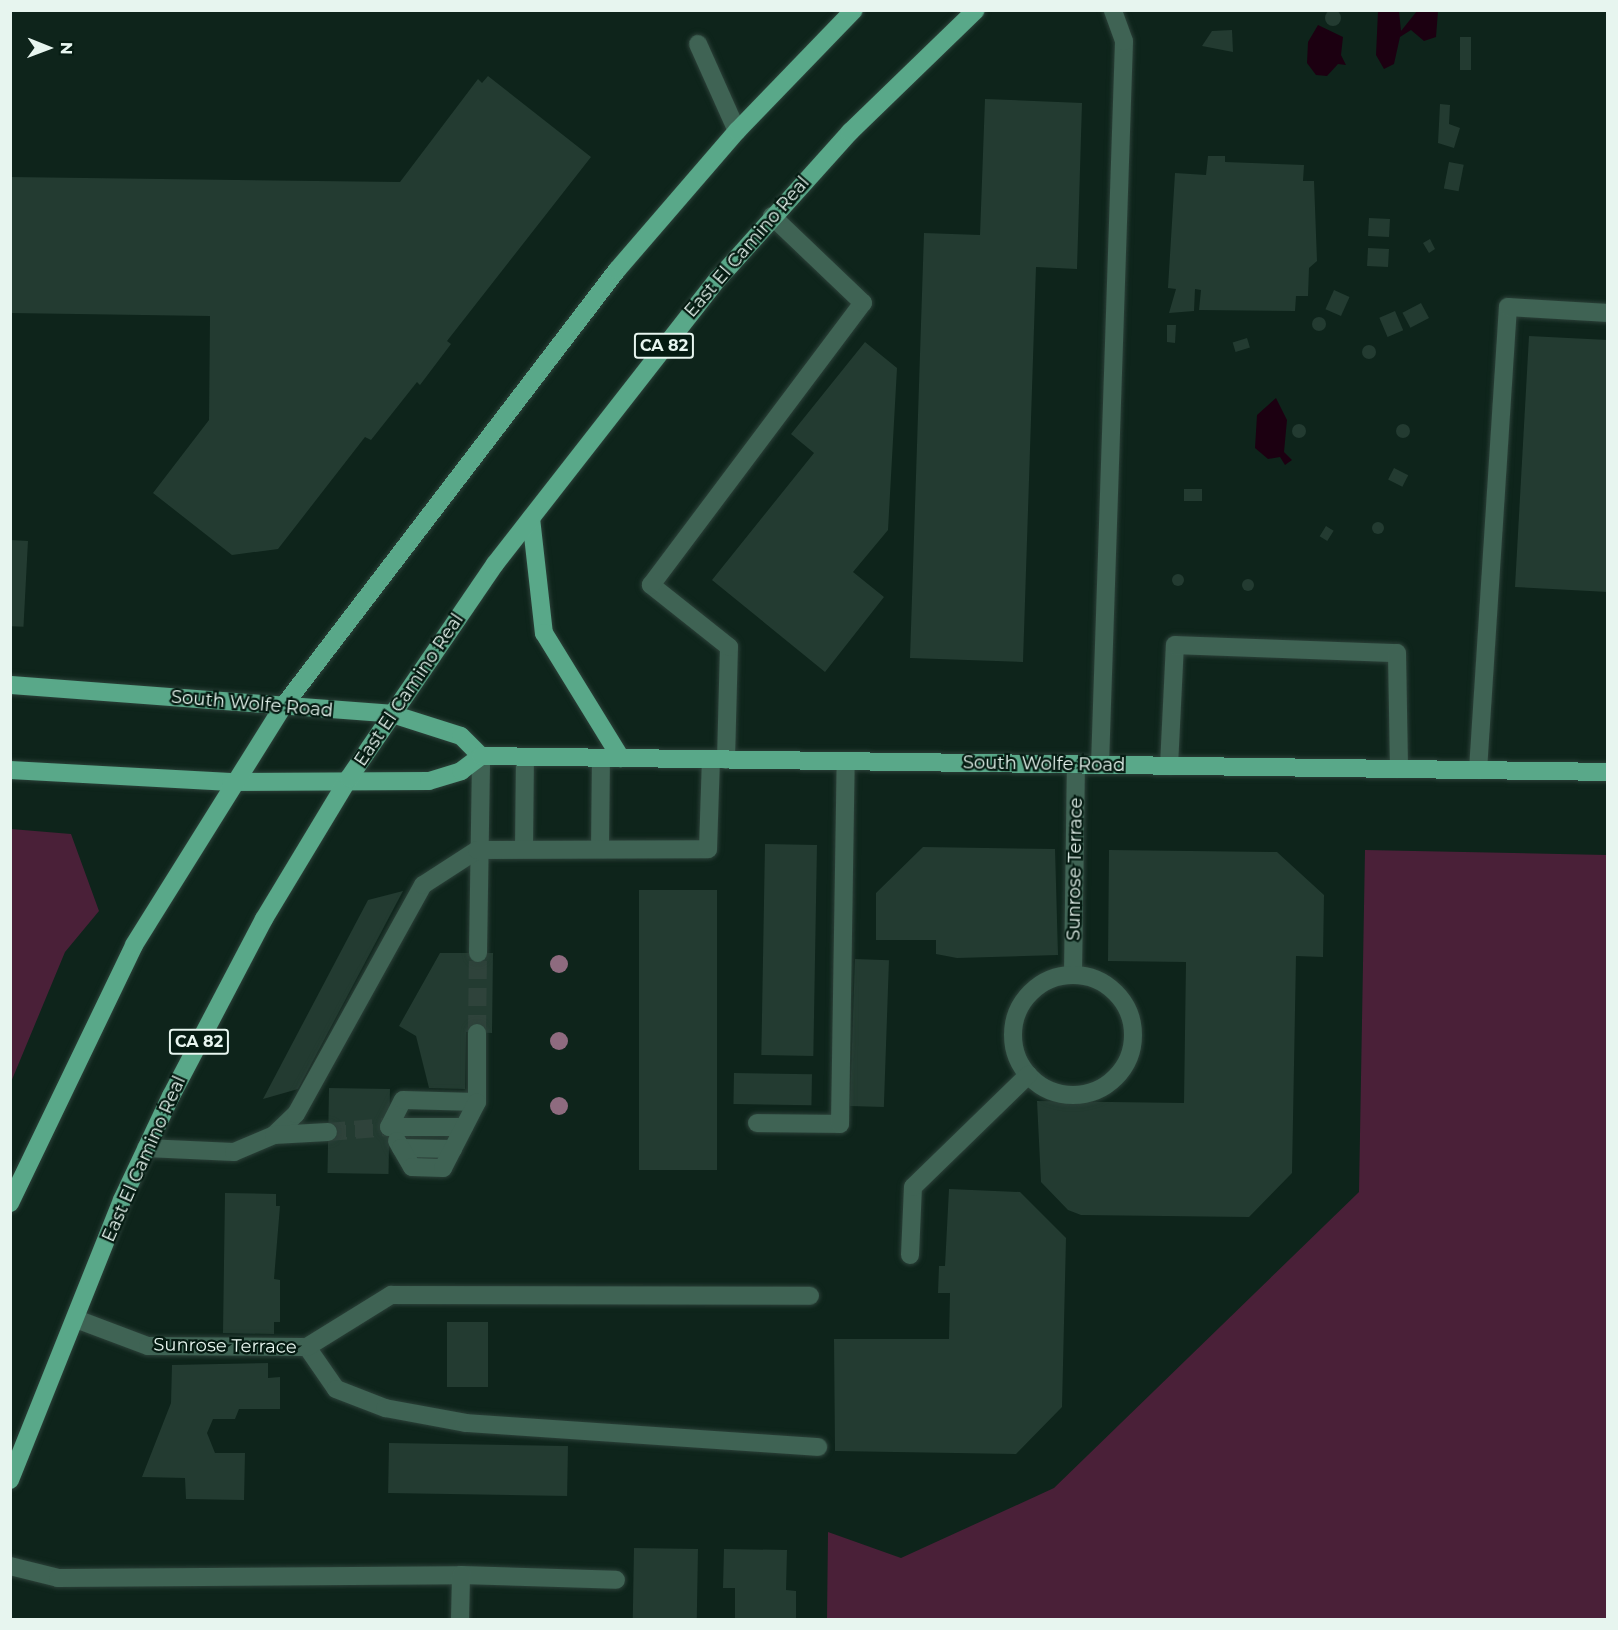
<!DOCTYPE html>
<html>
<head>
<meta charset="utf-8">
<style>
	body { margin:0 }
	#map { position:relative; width:1618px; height:1630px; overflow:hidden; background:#0e241b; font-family:Montserrat,sans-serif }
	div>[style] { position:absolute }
	.green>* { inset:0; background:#4a2038 }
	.water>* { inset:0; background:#1c0011 }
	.building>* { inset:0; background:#233b31; transform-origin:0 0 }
	.round { border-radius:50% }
	.minor-tunnel>* { height:18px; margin-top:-9px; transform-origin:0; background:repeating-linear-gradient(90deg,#2f433b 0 18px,transparent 0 27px) }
	.roads { filter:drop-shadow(0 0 2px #2c4139) drop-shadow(0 0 2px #2c4139) }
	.minor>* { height:18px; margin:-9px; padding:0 9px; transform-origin:9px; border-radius:9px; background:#3f6354 }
	.minor>.ring { margin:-9px; padding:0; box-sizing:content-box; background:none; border:18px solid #3f6354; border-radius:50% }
	.major>* { height:18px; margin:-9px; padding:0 9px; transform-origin:9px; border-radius:9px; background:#59a889 }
	.trees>* { width:18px; height:18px; margin:-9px; border-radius:50%; background:#8e6b7f }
	span { translate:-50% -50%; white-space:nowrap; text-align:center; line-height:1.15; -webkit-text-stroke:4.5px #051b12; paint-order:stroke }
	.shield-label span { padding:2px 4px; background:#051b12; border:2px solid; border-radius:4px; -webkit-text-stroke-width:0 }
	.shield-label { font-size:16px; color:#e7f5ef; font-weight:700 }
	.street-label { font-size:18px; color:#e7f5ef }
	.frame { position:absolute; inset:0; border:12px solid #e7f5ef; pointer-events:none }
	.north { position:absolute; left:18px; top:18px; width:60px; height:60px; -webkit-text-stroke:4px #051b12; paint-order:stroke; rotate:91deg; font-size:16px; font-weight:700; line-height:24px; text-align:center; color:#e7f5ef }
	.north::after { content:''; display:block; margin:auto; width:21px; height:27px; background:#e7f5ef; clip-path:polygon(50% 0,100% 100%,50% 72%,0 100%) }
</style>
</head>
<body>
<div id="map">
	<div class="green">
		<i style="clip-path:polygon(11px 829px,71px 834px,99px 911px,65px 952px,11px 1082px)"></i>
		<i style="clip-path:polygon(1365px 850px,1607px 855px,1607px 1619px,827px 1619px,828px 1532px,901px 1558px,1054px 1488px,1359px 1192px)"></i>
	</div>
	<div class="water">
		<i style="clip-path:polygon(1378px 11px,1399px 11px,1401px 31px,1417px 11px,1438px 11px,1436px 37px,1424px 41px,1411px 30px,1400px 37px,1394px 64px,1384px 69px,1376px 55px)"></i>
		<i style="clip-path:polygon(1318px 25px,1343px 37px,1341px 55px,1346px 65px,1338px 64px,1327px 76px,1316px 75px,1307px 63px,1308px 42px)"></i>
		<i style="clip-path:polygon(1276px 398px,1287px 420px,1284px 452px,1292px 460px,1285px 465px,1280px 457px,1268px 459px,1255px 448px,1257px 415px)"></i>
	</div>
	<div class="building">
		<i class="round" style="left:1325px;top:10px;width:16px;height:16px"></i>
		<i style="clip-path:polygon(1232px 30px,1233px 52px,1202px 46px,1212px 31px)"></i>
		<i style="left:1460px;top:37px;width:11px;height:33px"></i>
		<i style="clip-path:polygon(488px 76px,591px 157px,447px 341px,451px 344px,420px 385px,417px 382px,371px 440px,365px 437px,278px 549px,232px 555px,153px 493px,209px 420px,210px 316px,10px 313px,10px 177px,400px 182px,478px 79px,482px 83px)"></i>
		<i style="clip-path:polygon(985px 99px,1082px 103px,1077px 269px,1036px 267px,1023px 662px,910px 658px,924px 233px,980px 235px)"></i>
		<i style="clip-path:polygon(1440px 104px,1450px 105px,1449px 124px,1460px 128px,1454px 148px,1438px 143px)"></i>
		<i style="clip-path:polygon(1208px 156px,1225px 156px,1225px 162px,1304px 165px,1303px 181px,1314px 181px,1317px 261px,1309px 268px,1308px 296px,1296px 296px,1295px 311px,1199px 310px,1201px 290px,1195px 289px,1194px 311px,1169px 313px,1176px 289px,1168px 288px,1175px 173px,1206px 175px)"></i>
		<i style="left:1449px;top:162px;width:15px;height:27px;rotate:11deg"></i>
		<i style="left:1369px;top:218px;width:21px;height:18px;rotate:3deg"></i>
		<i style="clip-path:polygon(1430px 239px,1435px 249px,1429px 253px,1423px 243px)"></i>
		<i style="left:1368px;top:248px;width:21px;height:18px;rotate:3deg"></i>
		<i style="left:1334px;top:290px;width:17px;height:21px;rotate:24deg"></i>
		<i style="left:1421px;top:303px;width:17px;height:21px;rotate:62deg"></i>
		<i style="left:1395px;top:311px;width:21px;height:17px;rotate:67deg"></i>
		<i class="round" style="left:1312px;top:317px;width:14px;height:14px"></i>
		<i style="clip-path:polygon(1167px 325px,1176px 325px,1175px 343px,1167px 342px)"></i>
		<i style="clip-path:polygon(1529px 336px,1608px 340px,1608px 592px,1515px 587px)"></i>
		<i style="left:1247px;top:338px;width:10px;height:15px;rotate:73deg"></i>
		<i style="clip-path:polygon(865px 342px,897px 368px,888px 530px,853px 572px,884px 597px,825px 672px,712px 580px,814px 453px,791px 434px)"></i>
		<i class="round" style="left:1362px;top:345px;width:14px;height:14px"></i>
		<i class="round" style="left:1292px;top:424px;width:14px;height:14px"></i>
		<i class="round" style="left:1396px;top:424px;width:14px;height:14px"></i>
		<i style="left:1394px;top:468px;width:16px;height:13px;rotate:27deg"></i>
		<i style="left:1184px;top:489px;width:18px;height:12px"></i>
		<i class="round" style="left:1372px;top:522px;width:12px;height:12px"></i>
		<i style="left:1326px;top:526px;width:9px;height:12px;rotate:32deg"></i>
		<i style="left:10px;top:540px;width:18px;height:86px;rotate:3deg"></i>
		<i class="round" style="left:1172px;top:574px;width:12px;height:12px"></i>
		<i class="round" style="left:1242px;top:579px;width:12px;height:12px"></i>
		<i style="left:765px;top:844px;width:52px;height:211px;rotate:1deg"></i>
		<i style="clip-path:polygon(923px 847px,1055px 849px,1058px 955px,957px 958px,936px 954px,936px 940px,876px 940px,876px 893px)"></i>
		<i style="clip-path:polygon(1109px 850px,1277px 852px,1324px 895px,1323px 957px,1296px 956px,1292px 1173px,1249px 1217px,1081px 1215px,1068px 1210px,1041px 1182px,1037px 1101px,1184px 1103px,1186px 962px,1108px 961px)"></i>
		<i style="left:639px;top:890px;width:78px;height:280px"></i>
		<i style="clip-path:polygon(403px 891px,298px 1089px,263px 1099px,368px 900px)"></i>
		<i style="clip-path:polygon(440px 953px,493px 953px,492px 1033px,466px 1032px,465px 1089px,429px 1088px,416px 1036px,399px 1026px)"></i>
		<i style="left:855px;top:959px;width:34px;height:147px;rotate:2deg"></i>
		<i style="left:734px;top:1073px;width:78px;height:31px;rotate:1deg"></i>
		<i style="left:329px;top:1088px;width:61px;height:85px;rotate:1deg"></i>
		<i style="clip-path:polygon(949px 1189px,1020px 1192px,1066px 1238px,1062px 1407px,1016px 1454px,835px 1451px,834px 1339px,949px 1339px,950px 1293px,938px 1293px,939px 1266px,945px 1266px)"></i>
		<i style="clip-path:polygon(225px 1193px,276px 1194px,276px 1206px,280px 1206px,274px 1279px,280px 1280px,280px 1322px,274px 1322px,274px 1334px,223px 1333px)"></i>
		<i style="left:447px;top:1322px;width:41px;height:65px"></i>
		<i style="clip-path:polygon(268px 1363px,268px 1378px,280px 1377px,280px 1409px,239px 1409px,235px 1419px,213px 1419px,207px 1433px,215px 1453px,245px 1453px,244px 1500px,186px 1499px,185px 1478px,142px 1477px,171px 1403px,172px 1365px)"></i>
		<i style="left:389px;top:1443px;width:179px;height:50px;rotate:1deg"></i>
		<i style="left:634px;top:1548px;width:64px;height:72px;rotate:1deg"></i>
		<i style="clip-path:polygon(724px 1549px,787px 1550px,786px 1590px,796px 1591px,796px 1620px,735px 1620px,735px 1588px,723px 1588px)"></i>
	</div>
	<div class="minor-tunnel">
		<i style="left:477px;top:1033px;width:80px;rotate:-89.3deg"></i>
		<i style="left:328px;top:1132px;width:61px;rotate:-4.7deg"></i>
	</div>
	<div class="roads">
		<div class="minor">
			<i style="left:698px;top:44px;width:95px;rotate:65.9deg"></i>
			<i style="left:726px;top:760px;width:113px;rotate:-88.5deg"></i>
			<i style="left:729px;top:647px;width:100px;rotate:-141.5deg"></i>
			<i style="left:651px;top:585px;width:353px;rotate:-53.1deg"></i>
			<i style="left:863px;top:303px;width:126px;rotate:-136.3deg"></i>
			<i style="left:1100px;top:765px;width:724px;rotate:-88.1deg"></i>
			<i style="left:1124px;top:41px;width:33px;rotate:-110deg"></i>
			<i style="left:1169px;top:766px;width:121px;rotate:-87.2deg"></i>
			<i style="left:1175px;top:645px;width:222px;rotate:2.1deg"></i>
			<i style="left:1397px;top:653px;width:116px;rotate:89deg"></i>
			<i style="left:1478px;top:770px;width:464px;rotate:-86.3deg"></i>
			<i style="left:1508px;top:307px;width:100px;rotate:3.4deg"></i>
			<i style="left:524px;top:849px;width:92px;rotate:-89.4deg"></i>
			<i style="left:600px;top:849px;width:91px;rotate:-89.4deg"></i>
			<i style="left:478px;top:953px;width:197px;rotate:-89.1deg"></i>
			<i style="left:1073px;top:974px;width:209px;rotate:-89.2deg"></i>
			<i class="ring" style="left:1013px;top:975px;width:102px;height:102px"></i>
			<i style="left:757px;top:1123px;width:83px;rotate:0.7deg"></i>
			<i style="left:840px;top:1124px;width:363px;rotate:-89.1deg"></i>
			<i style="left:389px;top:1127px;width:30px;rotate:-63deg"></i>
			<i style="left:403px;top:1100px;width:74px;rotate:1.5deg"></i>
			<i style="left:477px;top:1102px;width:69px;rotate:-90deg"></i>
			<i style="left:389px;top:1127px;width:75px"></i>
			<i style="left:274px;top:1135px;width:30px;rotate:-44deg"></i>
			<i style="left:296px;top:1114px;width:262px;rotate:-61deg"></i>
			<i style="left:423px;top:885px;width:64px;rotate:-32.9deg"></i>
			<i style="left:477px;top:850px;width:231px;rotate:-0.2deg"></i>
			<i style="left:708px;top:849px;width:89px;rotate:-88.1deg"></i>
			<i style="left:397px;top:1141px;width:8px;rotate:60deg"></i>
			<i style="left:401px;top:1148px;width:52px;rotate:1.1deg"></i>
			<i style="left:146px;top:1148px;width:88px;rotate:2.6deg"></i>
			<i style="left:234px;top:1152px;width:43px;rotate:-23deg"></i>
			<i style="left:274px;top:1135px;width:54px;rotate:-3.2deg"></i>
			<i style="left:401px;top:1148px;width:22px;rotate:60deg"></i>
			<i style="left:412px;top:1167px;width:31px;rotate:2deg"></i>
			<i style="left:443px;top:1168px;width:74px;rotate:-62.7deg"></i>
			<i style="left:910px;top:1255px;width:68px;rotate:-87.5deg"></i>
			<i style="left:913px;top:1187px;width:161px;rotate:-44.2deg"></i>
			<i style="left:76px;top:1319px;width:77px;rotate:20.6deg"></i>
			<i style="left:148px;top:1346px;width:159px;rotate:0.4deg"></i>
			<i style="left:307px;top:1347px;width:51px;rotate:55.4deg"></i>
			<i style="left:336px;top:1389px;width:53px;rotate:21.2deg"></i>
			<i style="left:385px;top:1408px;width:82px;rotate:10.5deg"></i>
			<i style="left:466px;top:1423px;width:353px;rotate:3.9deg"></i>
			<i style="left:307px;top:1347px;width:99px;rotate:-31.8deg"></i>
			<i style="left:391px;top:1295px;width:419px;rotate:0.1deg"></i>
			<i style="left:10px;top:1566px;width:49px;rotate:14deg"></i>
			<i style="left:58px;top:1578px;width:403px;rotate:-0.4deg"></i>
			<i style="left:461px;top:1575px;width:155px;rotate:1.8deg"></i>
			<i style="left:460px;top:1620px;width:45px;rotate:-88.7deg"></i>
		</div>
		<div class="major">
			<i style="left:531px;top:518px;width:116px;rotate:83.6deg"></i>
			<i style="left:544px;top:633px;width:147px;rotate:58.4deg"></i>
			<i style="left:10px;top:685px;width:383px;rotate:4.3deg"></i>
			<i style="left:392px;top:714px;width:72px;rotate:17.7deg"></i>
			<i style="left:461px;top:736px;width:28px;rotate:45deg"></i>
			<i style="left:10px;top:770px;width:221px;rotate:3.1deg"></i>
			<i style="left:231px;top:782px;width:198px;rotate:-0.3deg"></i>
			<i style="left:429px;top:781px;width:34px;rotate:-17deg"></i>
			<i style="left:461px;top:771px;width:25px;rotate:-37deg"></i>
			<i style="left:481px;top:756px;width:1127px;rotate:0.81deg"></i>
			<i style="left:10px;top:1203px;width:286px;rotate:-64.3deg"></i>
			<i style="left:134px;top:945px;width:279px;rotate:-58deg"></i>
			<i style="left:282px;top:708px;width:551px;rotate:-52.59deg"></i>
			<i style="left:617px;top:270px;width:184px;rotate:-49.2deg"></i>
			<i style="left:737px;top:131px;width:168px;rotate:-46deg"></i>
			<i style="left:10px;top:1480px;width:302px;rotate:-68.2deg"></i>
			<i style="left:122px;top:1200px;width:115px;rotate:-64.8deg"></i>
			<i style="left:171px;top:1096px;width:200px;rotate:-62.3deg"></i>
			<i style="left:264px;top:919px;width:165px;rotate:-58.9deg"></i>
			<i style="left:349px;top:778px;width:259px;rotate:-55.7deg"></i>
			<i style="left:495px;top:564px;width:362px;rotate:-52deg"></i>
			<i style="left:718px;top:279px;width:198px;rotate:-48.1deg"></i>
			<i style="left:850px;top:132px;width:175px;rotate:-44.1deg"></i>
		</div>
	</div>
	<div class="trees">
		<i style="left:559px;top:964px"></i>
		<i style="left:559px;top:1041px"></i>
		<i style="left:559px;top:1106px"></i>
	</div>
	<div class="shield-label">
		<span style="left:664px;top:346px">CA 82</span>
		<span style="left:199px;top:1042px">CA 82</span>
	</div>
	<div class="street-label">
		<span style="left:747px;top:247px;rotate:-49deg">East El Camino Real</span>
		<span style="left:409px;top:690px;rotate:-56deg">East El Camino Real</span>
		<span style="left:252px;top:704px;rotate:5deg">South Wolfe Road</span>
		<span style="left:1044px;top:764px;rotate:1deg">South Wolfe Road</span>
		<span style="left:1075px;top:869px;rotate:-89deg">Sunrose Terrace</span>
		<span style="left:144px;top:1159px;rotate:-66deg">East El Camino Real</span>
		<span style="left:225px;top:1346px;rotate:1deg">Sunrose Terrace</span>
	</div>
	<div class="frame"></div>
	<div class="north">N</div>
</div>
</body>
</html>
